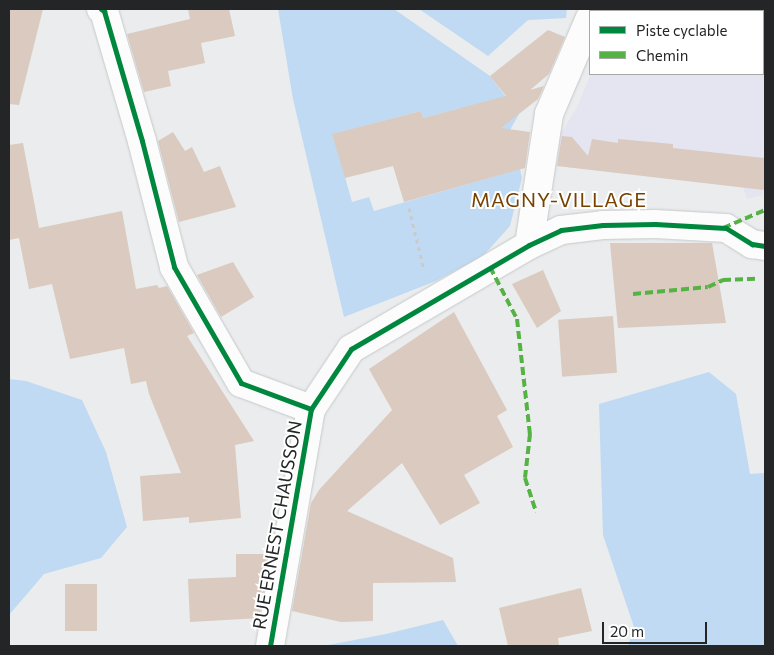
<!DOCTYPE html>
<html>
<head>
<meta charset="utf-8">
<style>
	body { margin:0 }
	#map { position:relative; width:774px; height:655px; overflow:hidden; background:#eaeced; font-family:Commissioner,sans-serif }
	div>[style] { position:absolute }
	.education>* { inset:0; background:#e5e4f1 }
	.green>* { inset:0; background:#bfdaf2 }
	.building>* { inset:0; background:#dacabf; transform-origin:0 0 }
	.path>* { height:3px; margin-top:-1.5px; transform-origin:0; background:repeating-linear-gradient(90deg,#cacaca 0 4px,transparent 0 8px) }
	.roads { filter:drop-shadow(0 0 1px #c7c9c9) drop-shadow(0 0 1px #c7c9c9) }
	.minor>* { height:28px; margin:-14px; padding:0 14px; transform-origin:14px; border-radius:14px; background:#fcfcfc }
	.quiet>* { height:4px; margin-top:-2px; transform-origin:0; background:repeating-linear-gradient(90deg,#55b245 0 8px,transparent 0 12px) }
	.cycleway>* { height:5px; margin:-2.5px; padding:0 2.5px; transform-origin:2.5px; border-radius:2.5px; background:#00873e }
	span { translate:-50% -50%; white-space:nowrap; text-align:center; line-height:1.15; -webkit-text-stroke:4px #fff; paint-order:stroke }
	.street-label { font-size:18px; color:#242526 }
	.quarter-label { font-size:20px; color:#774200; letter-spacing:1px }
	.frame { position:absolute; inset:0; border:10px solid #242526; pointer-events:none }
	.legend { position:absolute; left:589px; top:10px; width:175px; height:65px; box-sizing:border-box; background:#fff; border:1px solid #a7a8a8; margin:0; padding:6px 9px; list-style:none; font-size:15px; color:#242526 }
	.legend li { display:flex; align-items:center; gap:10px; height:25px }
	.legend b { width:25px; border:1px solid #a7a8a8 }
	.scale { position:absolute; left:602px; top:622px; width:105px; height:22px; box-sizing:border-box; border:2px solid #242526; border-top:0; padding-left:6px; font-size:15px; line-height:18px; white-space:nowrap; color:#242526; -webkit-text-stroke:4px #fff; paint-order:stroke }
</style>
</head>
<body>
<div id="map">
	<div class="education">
		<i style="clip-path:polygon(763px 20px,765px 21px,763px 195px,747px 199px,743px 187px,557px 166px,560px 135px,577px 107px,591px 74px,763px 74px)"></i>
	</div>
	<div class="green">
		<i style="clip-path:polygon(278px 9px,394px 9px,490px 76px,519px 114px,510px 130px,470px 141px,461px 108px,423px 118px,421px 111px,333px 134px,352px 202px,369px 197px,374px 211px,520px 169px,522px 178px,510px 226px,483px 256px,436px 281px,344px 317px,293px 99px)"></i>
		<i style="clip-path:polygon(419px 9px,567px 9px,566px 18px,528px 20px,488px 56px)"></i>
		<i style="clip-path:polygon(709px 372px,736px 394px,750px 474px,765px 473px,765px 646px,628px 646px,634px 627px,603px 535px,599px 404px)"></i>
		<i style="clip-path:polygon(9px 379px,26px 381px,82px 400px,106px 452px,127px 527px,101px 558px,44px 574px,9px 615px)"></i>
		<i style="clip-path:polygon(443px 620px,458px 646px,323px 646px,386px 634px)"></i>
	</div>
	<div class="building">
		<i style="clip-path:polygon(9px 9px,43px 9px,19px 105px,9px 104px)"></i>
		<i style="clip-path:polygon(188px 9px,229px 9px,235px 36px,201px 43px,205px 63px,168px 71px,171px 86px,144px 92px,127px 34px,190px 19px)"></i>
		<i style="clip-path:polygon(548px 30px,565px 37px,549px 74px,530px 90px,544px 86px,538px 99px,501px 128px,530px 132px,525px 168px,404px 202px,393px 166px,345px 178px,332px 134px,421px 111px,423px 118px,506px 96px,490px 76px)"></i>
		<i style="clip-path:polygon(173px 132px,185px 151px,192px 147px,204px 172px,220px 166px,236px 207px,179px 222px,158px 141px)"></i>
		<i style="clip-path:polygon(562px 136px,572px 137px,588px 156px,592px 139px,618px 143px,618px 139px,673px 144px,673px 148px,765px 158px,764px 190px,557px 166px)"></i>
		<i style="clip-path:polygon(23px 143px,39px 228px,122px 211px,136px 289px,157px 285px,159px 288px,167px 286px,194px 333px,187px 336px,254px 441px,235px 445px,241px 518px,189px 523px,189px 517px,143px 521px,140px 476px,181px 473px,149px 394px,146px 381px,131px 384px,124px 348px,70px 359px,52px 284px,29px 289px,19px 238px,9px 240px,9px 145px)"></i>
		<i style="clip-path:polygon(610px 243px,712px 243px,726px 323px,618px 328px)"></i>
		<i style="clip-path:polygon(233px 262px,254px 297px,221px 317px,197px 275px)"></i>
		<i style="clip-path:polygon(543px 270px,561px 311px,537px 328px,512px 284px)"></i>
		<i style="clip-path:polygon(454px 312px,507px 410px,497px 416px,513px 447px,464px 475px,480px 503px,440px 525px,402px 463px,347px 511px,453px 558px,456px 582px,373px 583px,373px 621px,341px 622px,292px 611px,311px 503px,319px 490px,392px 410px,369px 369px)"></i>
		<i style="left:613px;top:316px;width:57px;height:55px;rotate:86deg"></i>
		<i style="clip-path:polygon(236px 554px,270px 554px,259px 618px,190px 622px,188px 579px,236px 577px)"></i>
		<i style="left:65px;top:584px;width:32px;height:47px"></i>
		<i style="clip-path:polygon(581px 588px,592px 631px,558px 638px,559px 646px,508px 646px,499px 608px)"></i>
	</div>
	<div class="path">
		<i style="left:409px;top:208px;width:64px;rotate:76.4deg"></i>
	</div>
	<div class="roads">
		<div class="minor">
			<i style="left:101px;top:9px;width:4px;rotate:34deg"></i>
			<i style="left:104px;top:11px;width:135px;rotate:73.7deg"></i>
			<i style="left:142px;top:141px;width:130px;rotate:75.7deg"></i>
			<i style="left:174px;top:267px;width:134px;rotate:60deg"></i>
			<i style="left:241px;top:383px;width:75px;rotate:20.4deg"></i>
			<i style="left:529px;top:245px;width:133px;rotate:-81.3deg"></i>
			<i style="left:549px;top:114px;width:104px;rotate:-66.9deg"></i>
			<i style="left:270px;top:646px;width:241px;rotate:-80.2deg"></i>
			<i style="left:311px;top:409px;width:72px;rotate:-56.3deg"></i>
			<i style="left:351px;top:349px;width:206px;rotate:-30.3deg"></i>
			<i style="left:529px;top:245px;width:35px;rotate:-25deg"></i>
			<i style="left:561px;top:230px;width:42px;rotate:-6.8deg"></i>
			<i style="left:603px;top:225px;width:52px;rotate:-1.1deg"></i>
			<i style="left:655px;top:224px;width:71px;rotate:3.2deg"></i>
			<i style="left:726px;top:228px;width:31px;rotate:32deg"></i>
			<i style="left:752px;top:244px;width:13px;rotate:9deg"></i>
		</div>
	</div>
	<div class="quiet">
		<i style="left:723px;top:228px;width:46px;rotate:-23.2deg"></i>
		<i style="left:490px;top:267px;width:59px;rotate:62.6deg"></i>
		<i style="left:517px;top:319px;width:116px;rotate:83.6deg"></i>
		<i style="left:530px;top:434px;width:44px;rotate:96.5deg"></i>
		<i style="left:525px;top:478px;width:36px;rotate:72deg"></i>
		<i style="left:633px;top:294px;width:75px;rotate:-5.3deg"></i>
		<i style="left:708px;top:287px;width:17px;rotate:-25deg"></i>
		<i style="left:723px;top:280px;width:33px;rotate:-2deg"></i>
	</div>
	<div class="cycleway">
		<i style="left:101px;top:9px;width:4px;rotate:34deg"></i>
		<i style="left:104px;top:11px;width:135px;rotate:73.7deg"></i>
		<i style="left:142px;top:141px;width:130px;rotate:75.7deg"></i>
		<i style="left:174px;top:267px;width:134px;rotate:60deg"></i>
		<i style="left:241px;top:383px;width:75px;rotate:20.4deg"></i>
		<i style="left:270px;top:646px;width:241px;rotate:-80.2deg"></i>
		<i style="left:311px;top:409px;width:72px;rotate:-56.3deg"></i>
		<i style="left:351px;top:349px;width:206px;rotate:-30.3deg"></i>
		<i style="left:529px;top:245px;width:35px;rotate:-25deg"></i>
		<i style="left:561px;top:230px;width:42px;rotate:-6.8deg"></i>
		<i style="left:603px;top:225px;width:52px;rotate:-1.1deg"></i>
		<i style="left:655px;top:224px;width:71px;rotate:3.2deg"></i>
		<i style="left:726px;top:228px;width:31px;rotate:32deg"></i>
		<i style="left:752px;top:244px;width:13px;rotate:9deg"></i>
	</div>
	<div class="street-label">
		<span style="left:277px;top:525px;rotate:-80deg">RUE ERNEST CHAUSSON</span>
	</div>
	<div class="quarter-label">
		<span style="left:559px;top:199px">MAGNY-VILLAGE</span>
	</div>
	<div class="frame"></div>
	<ul class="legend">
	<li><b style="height:6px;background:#00873e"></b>Piste cyclable</li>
	<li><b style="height:6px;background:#55b245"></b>Chemin</li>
	</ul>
	<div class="scale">20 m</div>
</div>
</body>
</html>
